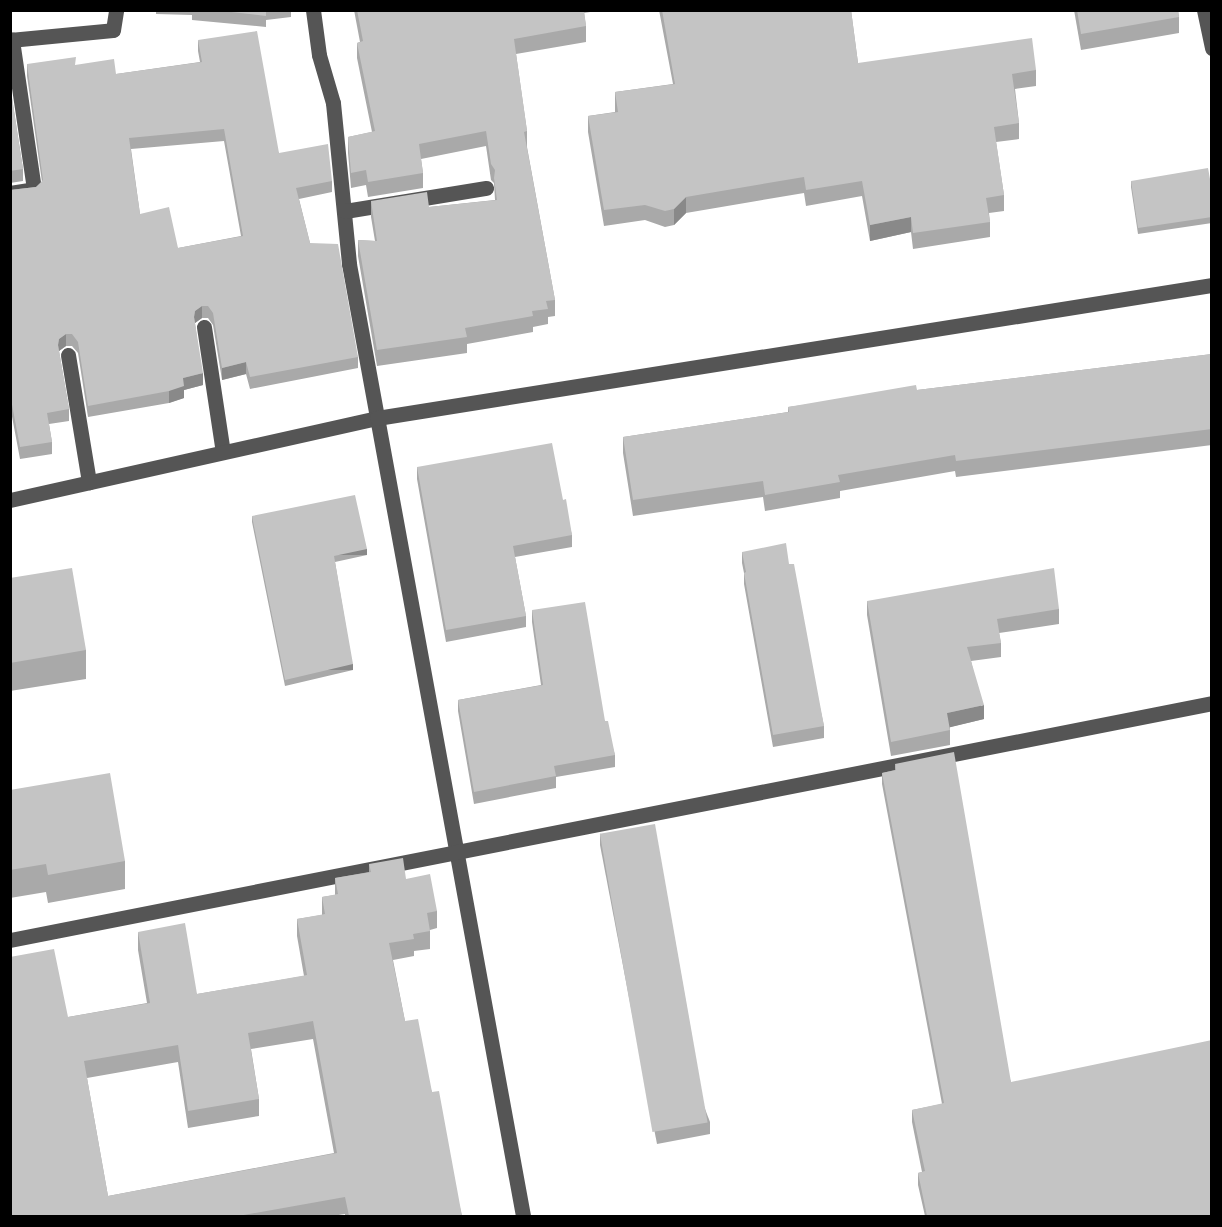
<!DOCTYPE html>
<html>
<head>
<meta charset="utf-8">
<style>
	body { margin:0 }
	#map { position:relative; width:1222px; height:1227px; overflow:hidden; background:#fff; font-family:"Noto Sans",sans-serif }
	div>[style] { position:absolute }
	.minor>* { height:15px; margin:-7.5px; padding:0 7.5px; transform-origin:7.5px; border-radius:7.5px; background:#555 }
	.wall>* { inset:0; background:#a9a9a9 }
	.shaded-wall>* { inset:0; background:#898989; transform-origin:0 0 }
	.building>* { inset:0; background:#c4c4c4; transform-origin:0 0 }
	span { translate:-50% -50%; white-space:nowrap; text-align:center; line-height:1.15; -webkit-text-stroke:5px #fff; paint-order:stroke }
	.frame { position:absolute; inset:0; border:12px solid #000; pointer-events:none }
</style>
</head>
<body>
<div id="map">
	<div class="minor">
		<i style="left:313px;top:10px;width:45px;rotate:82.4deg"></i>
		<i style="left:319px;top:55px;width:50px;rotate:73.7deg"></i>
		<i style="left:333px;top:103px;width:162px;rotate:84.3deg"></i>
		<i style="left:349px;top:264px;width:968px;rotate:79.64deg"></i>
		<i style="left:1204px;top:10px;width:39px;rotate:78deg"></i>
		<i style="left:10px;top:40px;width:103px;rotate:-5.5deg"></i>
		<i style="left:113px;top:30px;width:20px;rotate:-81deg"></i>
		<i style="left:10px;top:193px;width:24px;rotate:-9deg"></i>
		<i style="left:34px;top:189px;width:151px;rotate:-98.4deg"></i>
		<i style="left:345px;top:211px;width:143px;rotate:-9.3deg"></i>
		<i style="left:204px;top:327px;width:126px;rotate:81.4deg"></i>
		<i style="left:68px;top:355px;width:129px;rotate:80.6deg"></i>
		<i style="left:10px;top:500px;width:376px;rotate:-12.6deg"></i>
		<i style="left:377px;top:418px;width:846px;rotate:-9.05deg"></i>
		<i style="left:10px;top:940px;width:1225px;rotate:-11.15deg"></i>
	</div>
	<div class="wall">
		<i style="clip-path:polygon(156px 10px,291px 10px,291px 17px,266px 20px,266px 27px,192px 20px,192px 15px,156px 14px)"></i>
		<i style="clip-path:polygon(354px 10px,603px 10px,584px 13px,586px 26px,586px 42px,516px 54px,527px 131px,527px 147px,555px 300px,555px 316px,548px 317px,548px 324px,533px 327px,533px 332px,467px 344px,467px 353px,377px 366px,358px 256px,358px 240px,375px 241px,371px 217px,371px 201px,429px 207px,495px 200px,494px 183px,491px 180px,486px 146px,421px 159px,423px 173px,423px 188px,368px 197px,366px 185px,351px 188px,348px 153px,348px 137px,372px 132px,357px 58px,357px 43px,360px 42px)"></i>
		<i style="clip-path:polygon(659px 10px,851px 10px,858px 63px,1036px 70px,1036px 86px,1015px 89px,1019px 123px,1019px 139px,996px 142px,1004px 195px,1004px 211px,989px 213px,990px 222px,990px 237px,913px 249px,911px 232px,870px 241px,862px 196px,806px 206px,804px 193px,686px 213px,674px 225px,665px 227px,645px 220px,604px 226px,588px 132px,588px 116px,615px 112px,615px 92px,673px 84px)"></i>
		<i style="clip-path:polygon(1074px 10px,1178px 10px,1179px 17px,1179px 33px,1081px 50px)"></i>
		<i style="clip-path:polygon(evenodd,198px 40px,279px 153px,332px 181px,332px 192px,299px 199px,310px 243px,358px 357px,358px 368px,250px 389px,246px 374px,222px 380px,213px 325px,208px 318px,202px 318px,195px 323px,203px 385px,184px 390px,184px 398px,169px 403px,88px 417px,78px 353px,72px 346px,66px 346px,59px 351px,69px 409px,69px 421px,49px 424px,52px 442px,52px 454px,20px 459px,10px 406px,10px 190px,36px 187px,42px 182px,27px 76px,27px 64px,76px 65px,116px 74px,200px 62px,198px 51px,198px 40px,224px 141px,241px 236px,178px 248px,140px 214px,131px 149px,224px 141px)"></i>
		<i style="clip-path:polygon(10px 85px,23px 169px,23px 181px,10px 183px)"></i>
		<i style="clip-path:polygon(1131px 181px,1212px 190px,1212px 223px,1138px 234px,1131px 187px)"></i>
		<i style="clip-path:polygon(1212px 354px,1212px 445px,956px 477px,955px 471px,840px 491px,840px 498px,765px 511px,763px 497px,633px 516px,623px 453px,623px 437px,788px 412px,788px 407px,917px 390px)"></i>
		<i style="clip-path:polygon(417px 467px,563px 500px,572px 535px,572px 547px,515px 557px,526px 616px,526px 627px,446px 642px,417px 479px)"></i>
		<i style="clip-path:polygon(252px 516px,367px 555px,335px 562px,353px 670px,285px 686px,252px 522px)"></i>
		<i style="clip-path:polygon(742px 552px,789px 564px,824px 726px,824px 738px,773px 747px,744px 584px,744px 573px,742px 563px)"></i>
		<i style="clip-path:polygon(10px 578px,86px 650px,86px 679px,10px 691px)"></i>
		<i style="clip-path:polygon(867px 601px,1059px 609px,1059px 624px,999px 633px,1001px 643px,1001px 657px,971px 661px,984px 719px,950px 727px,950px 745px,891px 756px,867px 615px)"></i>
		<i style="clip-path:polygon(532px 610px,605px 721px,615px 755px,615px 767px,556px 777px,556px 788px,474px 804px,458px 711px,458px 700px,541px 685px,532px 622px)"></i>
		<i style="clip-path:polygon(895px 764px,1011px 1082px,1212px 1216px,925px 1216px,918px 1185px,918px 1173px,922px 1172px,912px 1122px,912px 1110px,942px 1104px,882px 784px,882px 773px,895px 770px)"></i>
		<i style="clip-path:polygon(10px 790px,125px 861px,125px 889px,48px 903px,46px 892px,10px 898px)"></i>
		<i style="clip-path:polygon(600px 833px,710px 1122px,710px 1134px,657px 1144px,600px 845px)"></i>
		<i style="clip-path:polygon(evenodd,369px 864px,406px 879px,437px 911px,437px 928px,430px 930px,430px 949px,414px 951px,414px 956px,393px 960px,405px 1021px,432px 1092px,462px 1216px,345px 1216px,345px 1214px,332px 1216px,10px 1216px,68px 1017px,147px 1003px,138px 950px,138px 932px,197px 994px,304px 976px,297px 936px,297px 919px,322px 915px,322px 897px,335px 895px,335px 878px,369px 872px,369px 864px,313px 1039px,334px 1153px,108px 1196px,87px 1078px,178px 1062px,188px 1128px,259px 1116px,259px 1099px,251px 1049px,313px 1039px)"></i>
	</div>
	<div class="shaded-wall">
		<i style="clip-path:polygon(686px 197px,686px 213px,674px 225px,674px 209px)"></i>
		<i style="clip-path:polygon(911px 217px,911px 232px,870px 241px,870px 225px)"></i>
		<i style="clip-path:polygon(202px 306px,202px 318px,195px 323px,194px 317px,195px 311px)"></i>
		<i style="clip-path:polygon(66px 334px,66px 346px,59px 351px,58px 345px,59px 339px)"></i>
		<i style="clip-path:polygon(246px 362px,246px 374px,222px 380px,222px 368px)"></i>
		<i style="clip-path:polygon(203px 373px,203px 385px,184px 390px,184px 398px,169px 403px,169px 391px,183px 378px)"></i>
		<i style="left:367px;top:549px;width:6px;height:34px;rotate:90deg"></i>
		<i style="left:353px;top:664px;width:6px;height:70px;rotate:90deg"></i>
		<i style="clip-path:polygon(984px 705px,984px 719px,947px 728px,947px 713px)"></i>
	</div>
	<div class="building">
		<i style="clip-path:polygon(214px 10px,266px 10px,266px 16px)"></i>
		<i style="clip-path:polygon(357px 10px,584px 10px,586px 26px,514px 39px,527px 131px,524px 132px,555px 300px,546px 301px,548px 309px,532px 311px,533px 316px,465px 328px,467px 337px,377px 350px,358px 240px,377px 241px,371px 201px,427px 192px,429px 207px,497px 200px,494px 178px,495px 170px,491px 164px,486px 131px,419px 144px,423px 173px,368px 182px,366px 170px,351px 173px,348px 137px,375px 131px,357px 43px,363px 41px)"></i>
		<i style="clip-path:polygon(662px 10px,851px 10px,858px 63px,1032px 38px,1036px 70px,1012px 74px,1019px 123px,994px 127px,1004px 195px,986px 198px,990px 222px,913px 233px,911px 217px,870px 225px,862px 181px,806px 190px,804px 177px,686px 197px,674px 209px,665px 211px,645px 205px,604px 210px,588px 116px,618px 112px,615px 92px,675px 84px)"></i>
		<i style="clip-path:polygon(1077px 10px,1178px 10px,1179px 17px,1081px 34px)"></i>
		<i style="clip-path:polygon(evenodd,257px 31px,279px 153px,328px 144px,332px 181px,296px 188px,310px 243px,338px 244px,358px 357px,250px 377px,246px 362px,222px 368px,213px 313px,208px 306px,202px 306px,195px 311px,194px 317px,203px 373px,183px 378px,184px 386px,169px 391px,88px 406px,78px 342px,72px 334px,66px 334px,59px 339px,58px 345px,69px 409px,47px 413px,52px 442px,20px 447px,10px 394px,10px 190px,36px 187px,43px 180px,27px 64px,76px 57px,75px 65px,114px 59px,116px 74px,202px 62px,198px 40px,257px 31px,224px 129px,243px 236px,178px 248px,169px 207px,140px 214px,129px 138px,224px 129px)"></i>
		<i style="clip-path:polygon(10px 85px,23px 169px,10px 171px)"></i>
		<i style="clip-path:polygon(1208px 168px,1212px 190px,1212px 217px,1138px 228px,1131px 181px)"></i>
		<i style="clip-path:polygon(1212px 354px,1212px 429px,956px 461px,955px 455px,838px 475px,840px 482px,765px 495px,763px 481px,633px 500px,623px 437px,789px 412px,788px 407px,916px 385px,917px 390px)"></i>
		<i style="clip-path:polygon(552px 443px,563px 500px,566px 499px,572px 535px,513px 546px,526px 616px,446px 630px,417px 467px)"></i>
		<i style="clip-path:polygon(355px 495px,367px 549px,334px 556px,353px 664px,285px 680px,252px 516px)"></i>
		<i style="clip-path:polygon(786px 543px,789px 564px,794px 564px,824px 726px,773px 735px,744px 573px,746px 572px,742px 552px)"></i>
		<i style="clip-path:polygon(72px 568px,86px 650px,10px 663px,10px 578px)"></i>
		<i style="clip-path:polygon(1054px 568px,1059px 609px,997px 619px,1001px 643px,967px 647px,984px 705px,947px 713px,950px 730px,891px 742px,867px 601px)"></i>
		<i style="clip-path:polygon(585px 602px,605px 721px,608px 721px,615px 755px,554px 766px,556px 776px,474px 792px,458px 700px,543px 685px,532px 610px)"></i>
		<i style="clip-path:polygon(954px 752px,1011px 1082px,1212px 1040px,1212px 1216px,927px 1216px,918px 1173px,925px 1171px,912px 1110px,944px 1103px,882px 773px,896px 770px,895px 764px)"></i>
		<i style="clip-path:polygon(110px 773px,125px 861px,48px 875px,46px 864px,10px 870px,10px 790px)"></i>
		<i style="left:655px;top:824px;width:303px;height:56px;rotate:80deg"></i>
		<i style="clip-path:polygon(evenodd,403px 858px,406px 879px,430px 874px,437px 911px,427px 913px,430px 931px,413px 934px,414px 939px,389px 943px,405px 1021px,418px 1019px,432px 1092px,439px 1091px,462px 1216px,349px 1216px,345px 1197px,238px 1216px,10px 1216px,10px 957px,54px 949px,68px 1017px,150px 1003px,138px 932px,185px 923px,197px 994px,307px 975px,297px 919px,325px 914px,322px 897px,338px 894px,335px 878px,371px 872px,369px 864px,403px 858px,313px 1021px,337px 1153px,108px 1196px,84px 1061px,178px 1045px,188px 1111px,259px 1099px,248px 1033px,313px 1021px)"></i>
	</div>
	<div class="frame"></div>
</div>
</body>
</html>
